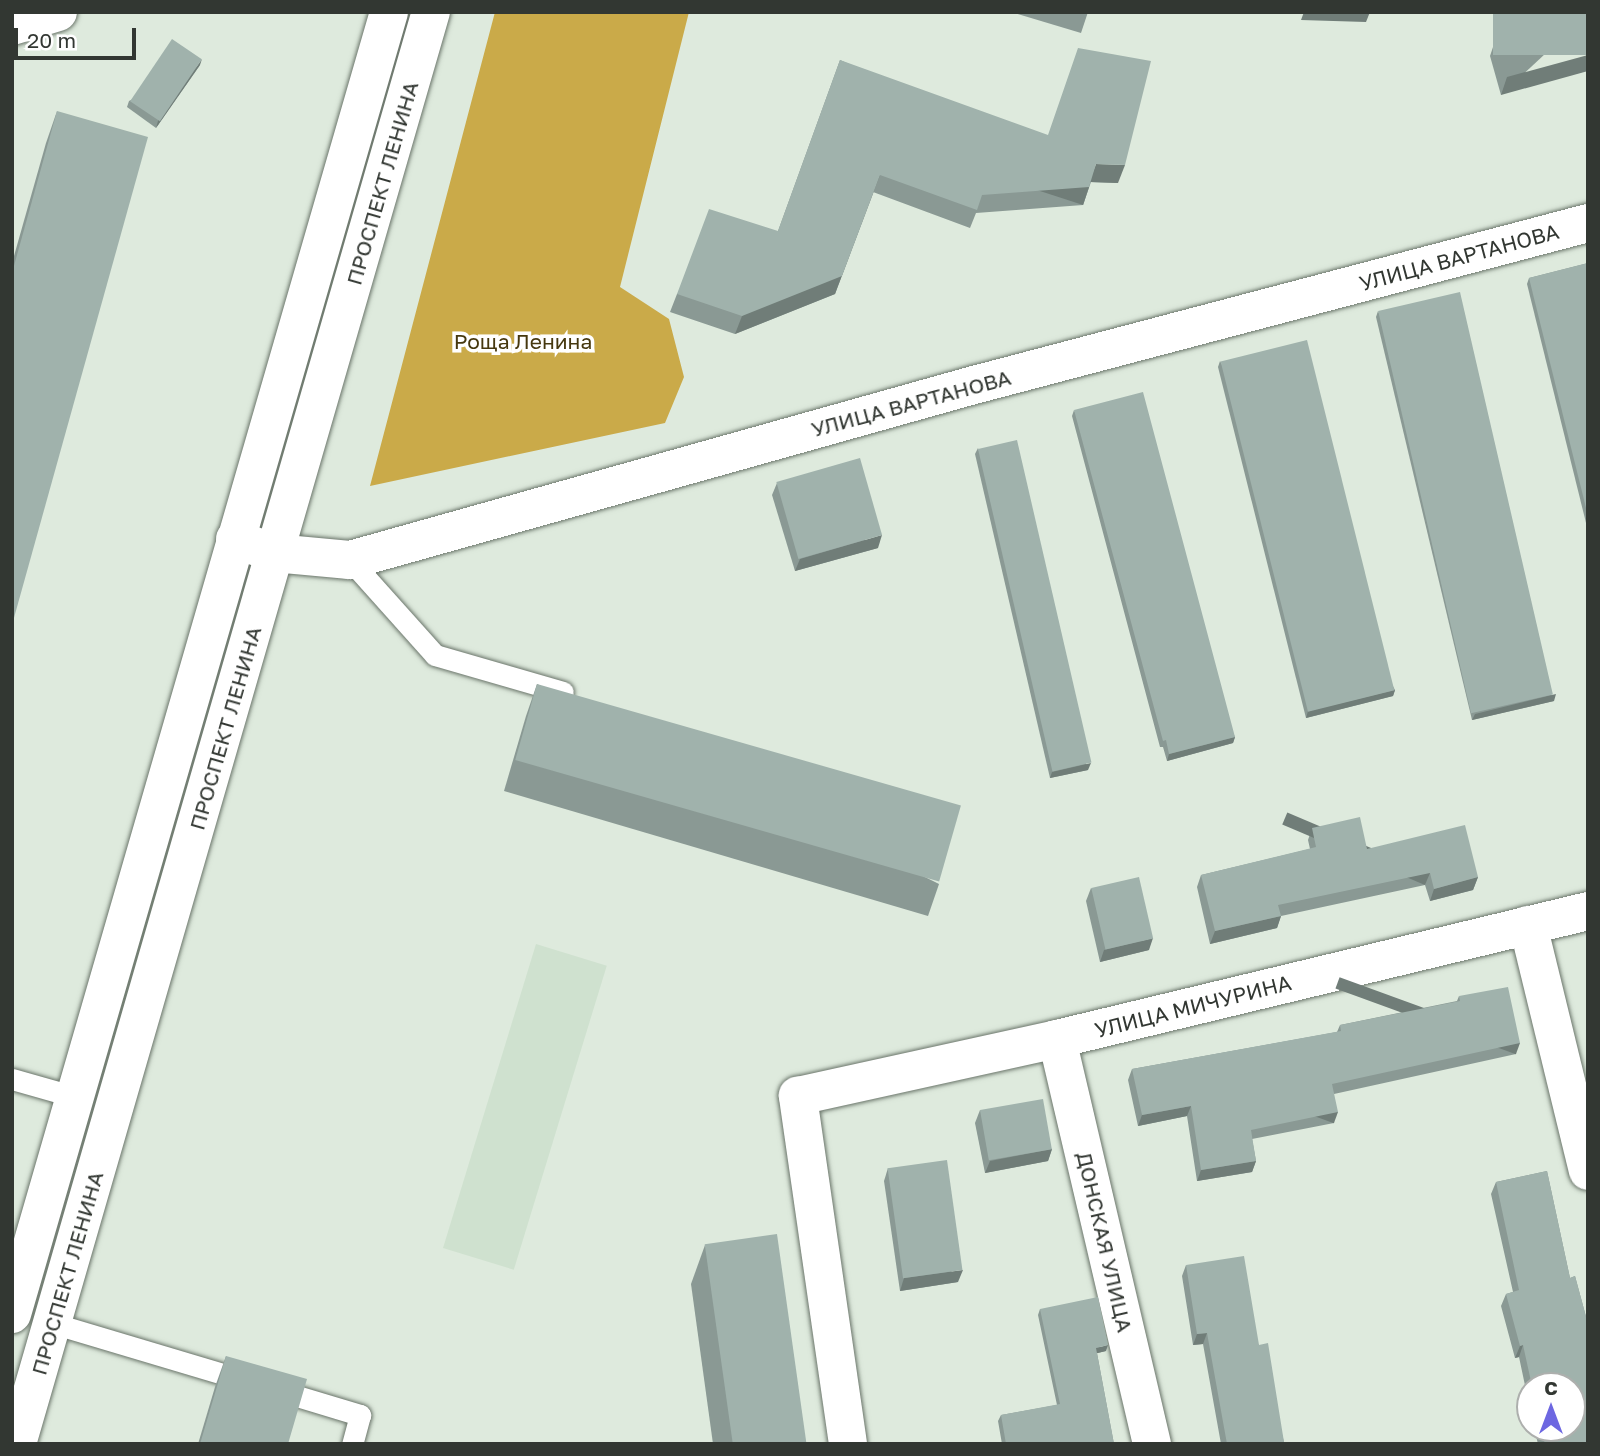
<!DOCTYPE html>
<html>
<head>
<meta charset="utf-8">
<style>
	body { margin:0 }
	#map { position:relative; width:1600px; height:1456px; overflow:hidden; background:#deeadd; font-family:"Golos Text",sans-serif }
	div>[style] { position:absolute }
	.built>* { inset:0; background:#cfe1cf; transform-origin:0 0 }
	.forest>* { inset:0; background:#caaa49 }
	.roads { filter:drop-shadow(0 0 2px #6a756a) drop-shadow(0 0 2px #6a756a) }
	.lane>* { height:21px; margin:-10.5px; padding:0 10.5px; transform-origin:10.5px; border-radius:10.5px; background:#fff }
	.street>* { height:38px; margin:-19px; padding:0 19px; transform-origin:19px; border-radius:19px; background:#fff }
	.secondary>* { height:38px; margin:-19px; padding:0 19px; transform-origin:19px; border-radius:19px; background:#fff }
	.wall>* { inset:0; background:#8a9994 }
	.shaded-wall>* { inset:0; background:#707d78; transform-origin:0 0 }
	.building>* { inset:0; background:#a0b2ac; transform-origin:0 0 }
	span { translate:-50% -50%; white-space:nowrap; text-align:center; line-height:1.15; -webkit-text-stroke:7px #fff; paint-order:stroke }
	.street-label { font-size:21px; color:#323732 }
	.park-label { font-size:21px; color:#46380f }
	.frame { position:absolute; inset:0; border:14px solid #323732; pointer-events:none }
	.north { position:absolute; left:1516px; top:1372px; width:70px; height:70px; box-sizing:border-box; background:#fff; border:2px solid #adafad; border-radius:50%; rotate:0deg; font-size:19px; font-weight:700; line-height:28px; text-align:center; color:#323732 }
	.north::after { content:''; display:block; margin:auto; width:24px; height:32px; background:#6d67e1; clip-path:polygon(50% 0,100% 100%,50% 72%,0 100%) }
	.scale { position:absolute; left:14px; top:28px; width:122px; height:32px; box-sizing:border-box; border:4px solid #323732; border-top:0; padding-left:9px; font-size:21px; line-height:24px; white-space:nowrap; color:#323732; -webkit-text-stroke:5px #fff; paint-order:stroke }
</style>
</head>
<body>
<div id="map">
	<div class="built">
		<i style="left:536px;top:944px;width:74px;height:318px;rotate:17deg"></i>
	</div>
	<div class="forest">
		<i style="clip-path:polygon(495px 12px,689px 12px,620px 287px,669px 319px,684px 377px,665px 423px,370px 486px)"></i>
	</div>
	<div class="roads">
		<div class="lane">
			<i style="left:350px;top:560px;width:127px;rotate:48.2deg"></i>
			<i style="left:435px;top:655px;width:133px;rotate:16.1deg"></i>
			<i style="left:12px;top:1079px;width:66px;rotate:15.9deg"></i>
			<i style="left:52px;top:1323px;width:202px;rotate:16.6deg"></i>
			<i style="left:277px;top:1390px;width:87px;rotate:16.8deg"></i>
			<i style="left:360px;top:1415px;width:30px;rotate:105deg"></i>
		</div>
		<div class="street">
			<i style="left:235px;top:539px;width:41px;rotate:19.7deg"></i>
			<i style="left:274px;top:553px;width:76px;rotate:5.3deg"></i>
			<i style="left:350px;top:560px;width:648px;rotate:-15.67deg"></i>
			<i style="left:974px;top:385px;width:635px;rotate:-14.78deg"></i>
			<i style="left:1528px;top:925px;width:253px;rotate:76.3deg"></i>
			<i style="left:1057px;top:1039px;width:416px;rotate:76.8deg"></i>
			<i style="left:848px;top:1444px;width:352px;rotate:-98.2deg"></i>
			<i style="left:798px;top:1096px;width:265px;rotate:-12.4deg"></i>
			<i style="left:1057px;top:1039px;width:546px;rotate:-13.55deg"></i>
		</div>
		<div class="secondary">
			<i style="left:12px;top:26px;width:48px;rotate:-16.9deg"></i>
			<i style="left:12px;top:1314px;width:1355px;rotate:-73.85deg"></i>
			<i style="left:17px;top:1444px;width:1491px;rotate:-73.88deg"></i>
		</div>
	</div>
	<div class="wall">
		<i style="clip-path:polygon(1011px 12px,1088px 12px,1081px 33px)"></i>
		<i style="clip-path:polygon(1588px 14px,1501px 95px,1490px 56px,1496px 38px)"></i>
		<i style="clip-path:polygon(840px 60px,1118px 183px,1091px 182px,1083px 205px,976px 213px,970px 228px,873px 192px,835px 294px,735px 334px,670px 312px,677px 294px,778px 231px)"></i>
		<i style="clip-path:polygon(200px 65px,156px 128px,127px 107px,129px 101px)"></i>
		<i style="clip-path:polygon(57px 111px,12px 625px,12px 263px,46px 143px)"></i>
		<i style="clip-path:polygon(1588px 263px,1588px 531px,1527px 284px,1529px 278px)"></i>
		<i style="clip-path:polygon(1378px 311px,1554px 701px,1472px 720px,1376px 317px)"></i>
		<i style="clip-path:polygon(1220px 361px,1395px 690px,1393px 696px,1306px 718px,1218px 367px)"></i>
		<i style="clip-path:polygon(1074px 410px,1235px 737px,1233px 743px,1167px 761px,1163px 747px,1160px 747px,1072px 416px)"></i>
		<i style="clip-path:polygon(978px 448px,1088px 770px,1050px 778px,975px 454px)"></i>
		<i style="clip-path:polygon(777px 483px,878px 548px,795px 571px,772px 495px)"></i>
		<i style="clip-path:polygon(537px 684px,939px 884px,928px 916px,504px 791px,526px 716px)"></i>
		<i style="clip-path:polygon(1312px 828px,1367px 849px,1478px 877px,1473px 890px,1430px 901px,1425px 885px,1281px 916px,1277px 928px,1210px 944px,1197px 887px,1201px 875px,1310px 849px,1308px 840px)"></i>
		<i style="clip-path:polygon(1091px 888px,1149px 950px,1100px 962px,1086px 901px)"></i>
		<i style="clip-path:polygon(1459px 996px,1516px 1054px,1334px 1094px,1334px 1123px,1252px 1139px,1256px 1161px,1252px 1172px,1197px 1181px,1187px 1116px,1138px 1126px,1128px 1080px,1132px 1069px,1337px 1032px,1340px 1025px,1457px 1001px)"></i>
		<i style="clip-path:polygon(980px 1110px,1052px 1149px,1048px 1161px,985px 1173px,975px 1123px)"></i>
		<i style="clip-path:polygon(888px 1168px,958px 1282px,900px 1291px,884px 1181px)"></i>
		<i style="clip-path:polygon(1547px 1171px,1570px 1278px,1575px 1276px,1588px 1324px,1588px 1444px,1538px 1444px,1534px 1428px,1572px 1428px,1572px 1386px,1530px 1386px,1530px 1409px,1519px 1357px,1515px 1358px,1501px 1306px,1506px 1294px,1513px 1292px,1491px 1194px,1496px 1182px)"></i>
		<i style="clip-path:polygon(705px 1245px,806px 1444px,713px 1444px,691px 1284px)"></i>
		<i style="clip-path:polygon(1186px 1265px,1259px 1345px,1284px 1442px,1290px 1444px,1221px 1444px,1203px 1344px,1193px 1345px,1182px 1276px)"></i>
		<i style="clip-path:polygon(1040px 1309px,1106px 1351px,1097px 1353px,1114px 1444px,1002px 1444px,998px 1421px,1001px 1415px,1057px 1405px,1038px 1315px)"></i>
		<i style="clip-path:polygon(226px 1356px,288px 1444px,198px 1444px,215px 1387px)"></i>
	</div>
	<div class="shaded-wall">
		<i style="clip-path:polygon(1304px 12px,1370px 12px,1366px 22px,1301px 20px)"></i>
		<i style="clip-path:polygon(1588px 55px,1588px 71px,1501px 95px,1507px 77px)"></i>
		<i style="clip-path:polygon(202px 59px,200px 65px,156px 128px,158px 121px)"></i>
		<i style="clip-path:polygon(1096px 164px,1125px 165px,1118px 183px,1089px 182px)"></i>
		<i style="clip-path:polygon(880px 175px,835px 294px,735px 334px,742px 316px)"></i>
		<i style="left:1089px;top:187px;width:19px;height:107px;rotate:108deg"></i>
		<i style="clip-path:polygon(882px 535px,878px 548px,795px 571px,800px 559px)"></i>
		<i style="clip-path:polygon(1395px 690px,1393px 696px,1306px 718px,1308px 711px)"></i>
		<i style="clip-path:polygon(1556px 694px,1554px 701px,1472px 720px,1475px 714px)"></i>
		<i style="clip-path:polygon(1235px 737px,1233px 743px,1167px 761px,1169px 754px)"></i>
		<i style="clip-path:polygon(1091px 763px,1088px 770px,1050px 778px,1052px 772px)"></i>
		<i style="left:1430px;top:873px;width:13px;height:155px;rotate:113deg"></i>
		<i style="clip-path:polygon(1478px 877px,1473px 890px,1430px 901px,1434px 889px)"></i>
		<i style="clip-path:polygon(1281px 916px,1277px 928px,1210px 944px,1215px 931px)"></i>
		<i style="clip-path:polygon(1153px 938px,1149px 950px,1100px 962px,1104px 950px)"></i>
		<i style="left:1520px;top:1043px;width:12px;height:192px;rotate:110deg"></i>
		<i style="clip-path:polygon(1191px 1106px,1187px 1116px,1138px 1126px,1142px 1115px)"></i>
		<i style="left:1338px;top:1112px;width:12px;height:89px;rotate:110deg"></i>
		<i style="clip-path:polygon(1052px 1149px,1048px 1161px,985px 1173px,990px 1161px)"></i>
		<i style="clip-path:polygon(1256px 1161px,1252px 1172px,1197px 1181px,1201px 1170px)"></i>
		<i style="clip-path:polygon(963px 1270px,958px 1282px,900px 1291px,904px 1278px)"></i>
		<i style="clip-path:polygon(1207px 1333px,1203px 1344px,1193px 1345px,1197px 1334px)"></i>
		<i style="clip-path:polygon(1108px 1345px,1106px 1351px,1094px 1354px,1096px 1348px)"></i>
		<i style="clip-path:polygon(1523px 1345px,1519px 1357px,1515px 1358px,1520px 1346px)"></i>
	</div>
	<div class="building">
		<i style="left:1588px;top:14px;width:41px;height:95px;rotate:90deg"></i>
		<i style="left:172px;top:39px;width:36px;height:75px;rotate:34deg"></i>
		<i style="clip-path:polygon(1078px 48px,1151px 61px,1125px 165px,1096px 164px,1089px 187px,982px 195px,977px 210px,880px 175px,842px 276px,742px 316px,677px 294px,709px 209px,778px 231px,840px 60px,1048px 135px)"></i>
		<i style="clip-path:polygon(57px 111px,148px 137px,12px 625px,12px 273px)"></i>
		<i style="clip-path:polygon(1588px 263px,1588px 516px,1529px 278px)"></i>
		<i style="left:1460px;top:292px;width:413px;height:84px;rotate:77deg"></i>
		<i style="left:1307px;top:340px;width:361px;height:89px;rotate:76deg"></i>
		<i style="clip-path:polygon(1143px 392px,1235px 737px,1169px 754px,1166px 740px,1163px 741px,1074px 410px)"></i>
		<i style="left:1017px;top:440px;width:331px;height:40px;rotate:77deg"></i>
		<i style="left:860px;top:458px;width:80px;height:87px;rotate:74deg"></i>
		<i style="left:537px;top:684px;width:441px;height:79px;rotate:16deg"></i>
		<i style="clip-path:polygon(1360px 817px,1367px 849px,1465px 825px,1478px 877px,1434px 889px,1430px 873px,1278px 905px,1281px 916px,1215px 931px,1201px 875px,1316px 847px,1312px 828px)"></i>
		<i style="left:1139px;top:877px;width:63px;height:49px;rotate:77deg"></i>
		<i style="clip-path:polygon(1508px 987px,1520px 1043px,1332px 1084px,1338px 1112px,1251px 1130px,1256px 1161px,1201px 1170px,1191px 1106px,1142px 1115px,1132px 1069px,1341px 1031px,1340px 1025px,1460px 1001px,1459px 996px)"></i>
		<i style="left:1043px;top:1099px;width:51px;height:64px;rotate:80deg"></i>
		<i style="left:947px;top:1160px;width:111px;height:60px;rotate:82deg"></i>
		<i style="clip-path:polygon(1547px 1171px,1570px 1278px,1575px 1276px,1588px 1324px,1588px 1444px,1566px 1444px,1566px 1442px,1559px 1444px,1545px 1444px,1541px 1428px,1572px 1428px,1572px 1386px,1532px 1386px,1523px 1345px,1520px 1346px,1506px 1294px,1519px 1290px,1496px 1182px)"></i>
		<i style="left:777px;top:1234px;width:212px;height:73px;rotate:82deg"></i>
		<i style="clip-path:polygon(1244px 1256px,1259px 1345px,1268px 1343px,1284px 1442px,1289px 1442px,1290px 1444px,1227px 1444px,1207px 1333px,1197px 1334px,1186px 1265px)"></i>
		<i style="clip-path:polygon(1098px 1297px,1108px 1345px,1096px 1348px,1114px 1444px,1006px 1444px,1001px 1415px,1060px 1404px,1040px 1309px)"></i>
		<i style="clip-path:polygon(226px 1356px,307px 1379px,288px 1444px,200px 1444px)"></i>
	</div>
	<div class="street-label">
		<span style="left:382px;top:183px;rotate:-74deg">ПРОСПЕКТ ЛЕНИНА</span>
		<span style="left:1459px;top:257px;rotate:-15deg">УЛИЦА ВАРТАНОВА</span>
		<span style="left:911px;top:403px;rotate:-15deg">УЛИЦА ВАРТАНОВА</span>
		<span style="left:225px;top:728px;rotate:-74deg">ПРОСПЕКТ ЛЕНИНА</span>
		<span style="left:1193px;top:1006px;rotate:-14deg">УЛИЦА МИЧУРИНА</span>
		<span style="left:1105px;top:1242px;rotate:77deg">ДОНСКАЯ УЛИЦА</span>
		<span style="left:67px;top:1273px;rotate:-74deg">ПРОСПЕКТ ЛЕНИНА</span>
	</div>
	<div class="park-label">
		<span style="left:523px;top:341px">Роща Ленина</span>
	</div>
	<div class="frame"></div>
	<div class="north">С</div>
	<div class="scale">20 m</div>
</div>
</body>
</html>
